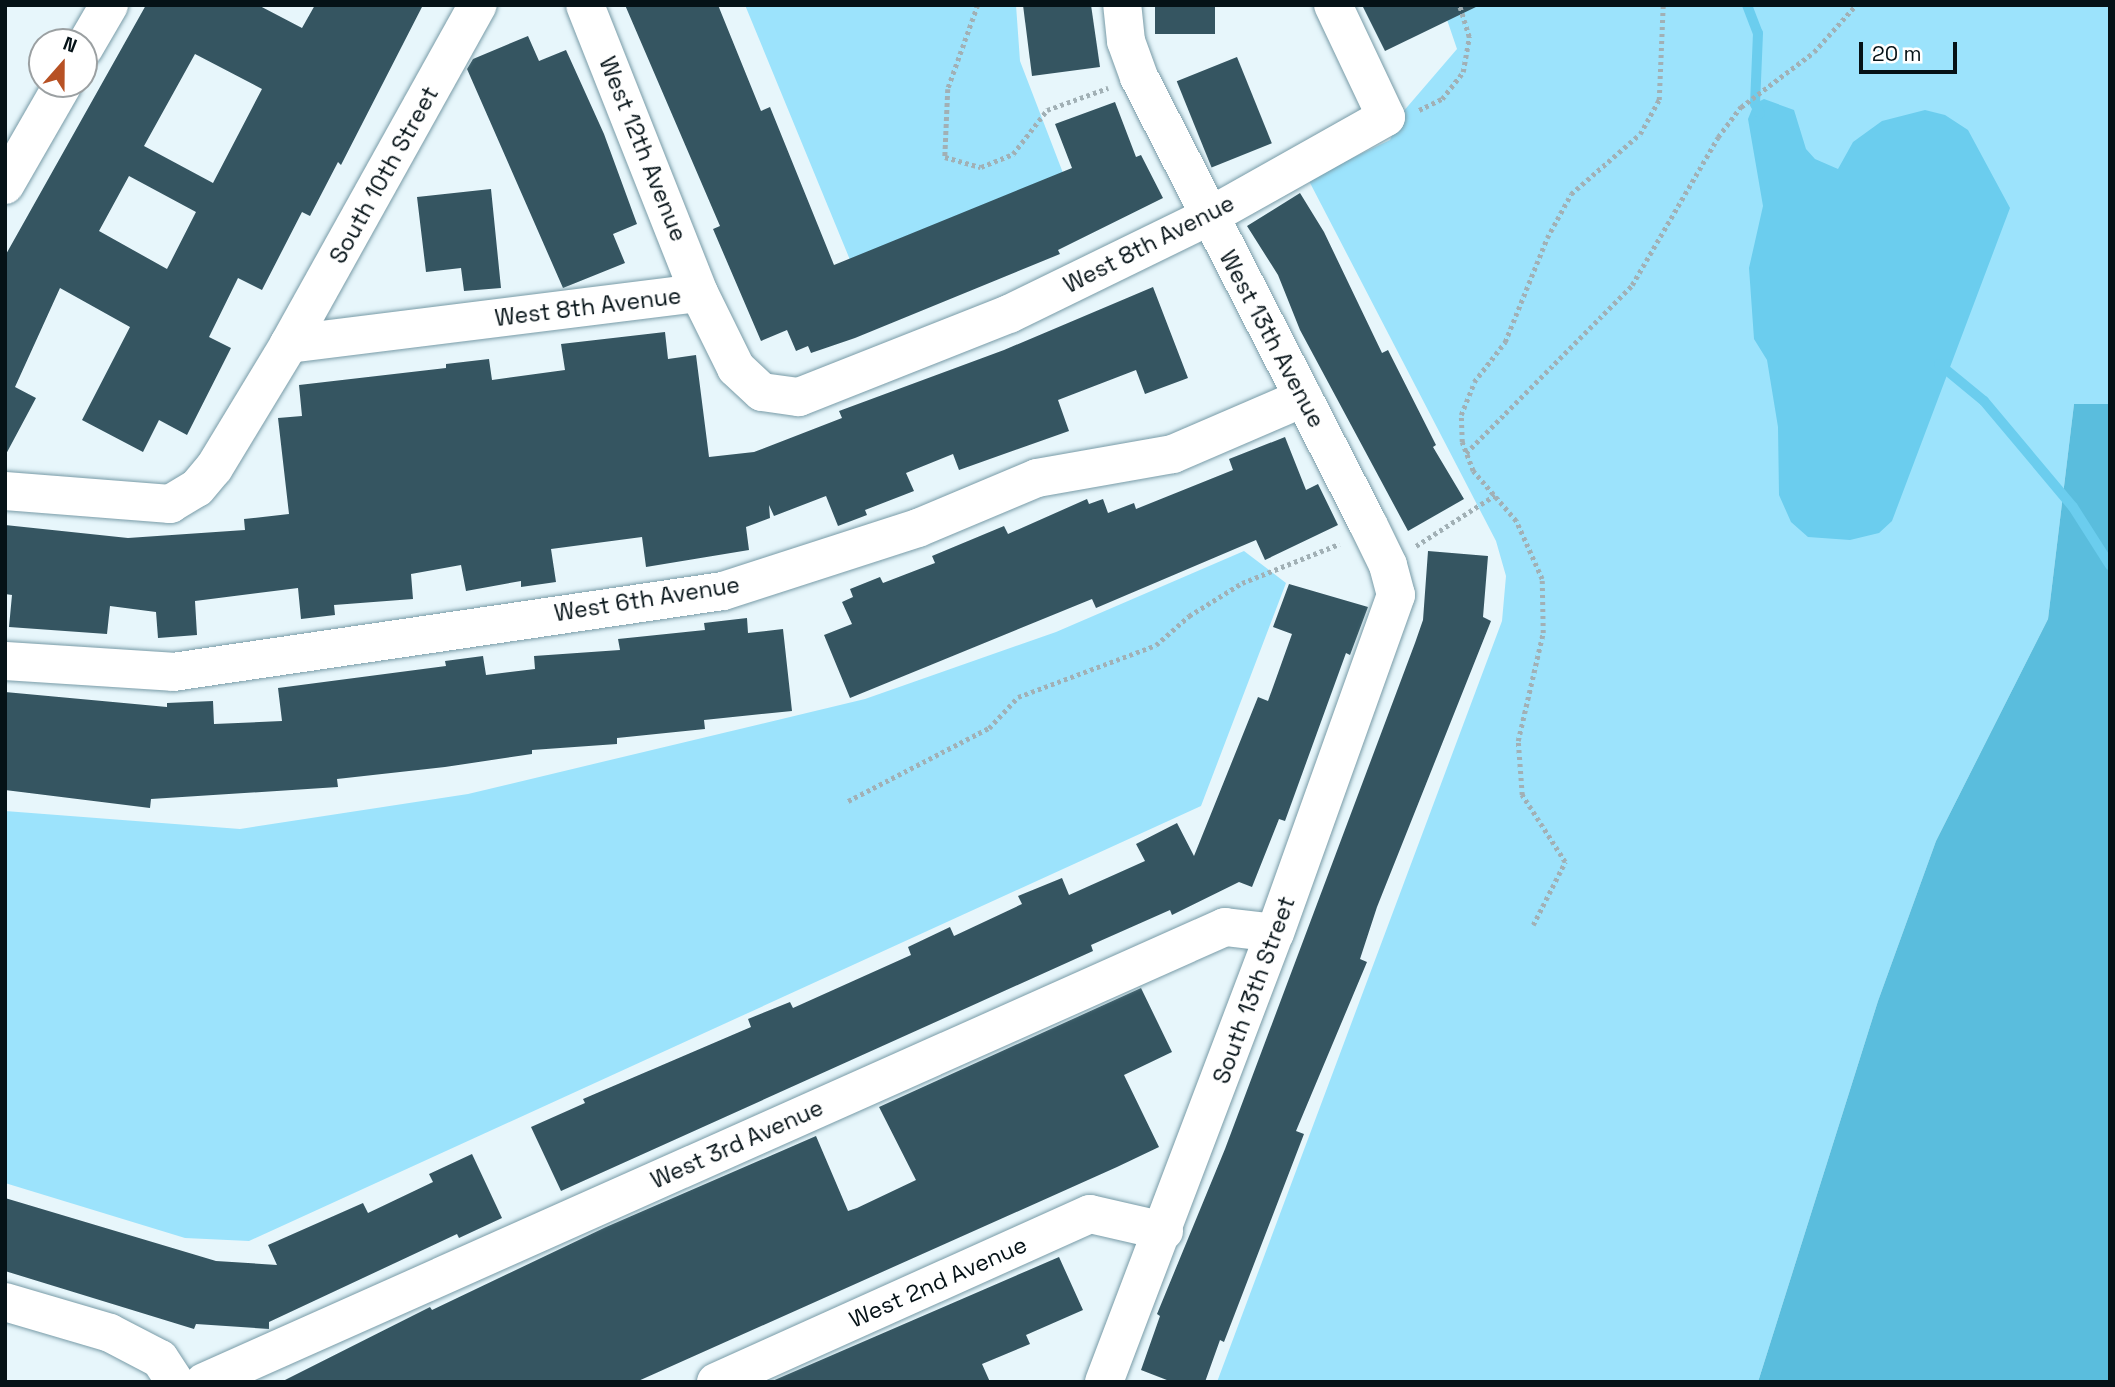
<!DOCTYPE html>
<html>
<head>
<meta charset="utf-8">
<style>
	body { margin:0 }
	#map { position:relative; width:2115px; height:1387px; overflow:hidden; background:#e7f6fb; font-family:"Space Grotesk",sans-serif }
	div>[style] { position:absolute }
	.green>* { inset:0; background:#9ce3fc }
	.forest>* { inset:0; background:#5abddd }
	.water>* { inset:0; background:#6bcdee }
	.stream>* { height:10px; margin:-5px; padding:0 5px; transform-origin:5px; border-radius:5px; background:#6bcdee }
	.building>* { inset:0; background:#355561; transform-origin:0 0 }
	.path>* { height:4.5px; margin-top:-2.25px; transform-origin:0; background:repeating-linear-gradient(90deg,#a1b0b5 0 3.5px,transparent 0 7px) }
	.roads { filter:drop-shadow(0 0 2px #789ba7) drop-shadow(0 0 2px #789ba7) }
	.street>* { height:38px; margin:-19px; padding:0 19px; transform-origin:19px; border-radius:19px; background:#fff }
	span { translate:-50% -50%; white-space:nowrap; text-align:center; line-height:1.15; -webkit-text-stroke:7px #fff; paint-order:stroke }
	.street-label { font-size:23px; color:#051217 }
	.frame { position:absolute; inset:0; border:7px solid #051217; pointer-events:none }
	.north { position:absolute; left:28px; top:28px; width:70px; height:70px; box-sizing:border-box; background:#fff; border:2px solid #9ba0a2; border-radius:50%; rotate:21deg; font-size:19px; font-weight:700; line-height:28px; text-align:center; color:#051217 }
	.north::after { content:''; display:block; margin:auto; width:24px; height:32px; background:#b75124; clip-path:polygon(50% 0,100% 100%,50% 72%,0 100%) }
	.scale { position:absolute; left:1859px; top:42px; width:98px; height:32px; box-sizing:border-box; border:4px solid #051217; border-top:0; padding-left:9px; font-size:21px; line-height:24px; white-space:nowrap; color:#051217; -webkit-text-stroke:5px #fff; paint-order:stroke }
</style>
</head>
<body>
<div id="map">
	<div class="green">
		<i style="clip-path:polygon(745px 5px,1016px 5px,1020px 61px,1063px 173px,855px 272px)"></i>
		<i style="clip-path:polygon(1442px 5px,2110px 5px,2110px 404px,2074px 404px,2048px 619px,1936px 841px,1878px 1001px,1758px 1382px,1217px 1382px,1502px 621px,1506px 576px,1496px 541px,1308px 179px,1390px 140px,1402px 113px,1457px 49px)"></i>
		<i style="clip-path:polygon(1244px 551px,1286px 583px,1201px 806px,249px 1241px,185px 1238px,5px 1183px,5px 811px,240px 829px,468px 794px,865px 699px,1056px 632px)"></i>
	</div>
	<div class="forest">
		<i style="clip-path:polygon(2074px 404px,2110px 404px,2110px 1382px,1758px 1382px,1878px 1001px,1936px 841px,2048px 619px)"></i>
	</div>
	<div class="water">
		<i style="clip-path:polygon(1764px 99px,1794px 110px,1806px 149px,1815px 159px,1838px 169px,1853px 142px,1882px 121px,1925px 110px,1945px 115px,1968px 130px,2010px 208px,1892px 521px,1879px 533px,1850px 540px,1808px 537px,1791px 522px,1779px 495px,1778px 427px,1767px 360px,1754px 339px,1749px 268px,1763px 206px,1748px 119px,1754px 104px)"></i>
	</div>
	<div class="stream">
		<i style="left:1747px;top:5px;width:30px;rotate:69deg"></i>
		<i style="left:1758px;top:33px;width:71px;rotate:92.4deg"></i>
		<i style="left:1755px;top:104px;width:11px;rotate:63deg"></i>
		<i style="left:1939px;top:364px;width:58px;rotate:39.4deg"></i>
		<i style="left:1984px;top:401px;width:138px;rotate:50deg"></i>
		<i style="left:2073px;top:507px;width:69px;rotate:57.5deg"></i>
	</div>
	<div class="building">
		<i style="clip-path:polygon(evenodd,146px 5px,258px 5px,302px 28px,315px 5px,423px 5px,341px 165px,338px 162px,310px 216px,302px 212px,262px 290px,238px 278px,209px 337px,231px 348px,187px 435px,159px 420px,143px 452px,82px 420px,130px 327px,60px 288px,15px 387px,36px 398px,5px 456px,5px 256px,146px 5px,195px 54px,262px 89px,213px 183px,144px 146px,195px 54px,146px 5px,129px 176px,196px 212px,167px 269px,99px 231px,129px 176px)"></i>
		<i style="clip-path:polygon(625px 5px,718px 5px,761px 111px,770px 107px,834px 265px,1072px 168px,1055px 124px,1115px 102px,1136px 157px,1141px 155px,1163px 198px,1058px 250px,1060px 254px,855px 338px,811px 353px,808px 346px,796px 351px,787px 330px,761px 341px,713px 229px,720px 226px)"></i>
		<i style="clip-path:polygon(1023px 5px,1091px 5px,1100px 67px,1032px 76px)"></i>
		<i style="left:1155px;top:5px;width:60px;height:29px"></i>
		<i style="clip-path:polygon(1362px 5px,1480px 5px,1385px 51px)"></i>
		<i style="clip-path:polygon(528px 36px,539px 61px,566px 50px,604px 134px,637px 224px,613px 234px,625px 263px,563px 288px,467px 69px,473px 59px)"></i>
		<i style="left:1237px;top:57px;width:93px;height:65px;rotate:68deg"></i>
		<i style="clip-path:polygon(491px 189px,501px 288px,464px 291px,461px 268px,426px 272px,417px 197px)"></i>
		<i style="clip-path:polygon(1300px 193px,1324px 232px,1382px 353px,1388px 350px,1436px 445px,1433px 447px,1464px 499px,1408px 531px,1300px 330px,1278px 275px,1247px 226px)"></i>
		<i style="clip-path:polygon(1153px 287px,1188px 378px,1145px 394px,1136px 370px,1058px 400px,1069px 431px,959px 470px,953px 454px,906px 473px,914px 491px,865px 510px,867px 515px,838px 526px,826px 496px,774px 516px,769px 505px,770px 518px,746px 527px,749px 550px,646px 567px,642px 537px,551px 549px,556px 582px,521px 587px,521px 581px,466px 591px,461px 565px,411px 574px,413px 599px,334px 605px,335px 615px,301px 619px,298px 588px,195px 601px,197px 635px,158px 638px,156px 612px,110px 606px,107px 634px,9px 627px,12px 595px,5px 594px,5px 525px,128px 538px,245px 530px,244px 519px,289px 514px,278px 418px,302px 416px,299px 385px,446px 368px,446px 364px,489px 359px,492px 380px,565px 370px,561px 344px,665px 332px,668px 359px,696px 355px,709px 457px,754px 452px,842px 418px,839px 411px,1004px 350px)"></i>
		<i style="clip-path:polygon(1285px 437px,1306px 490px,1318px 484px,1338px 525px,1265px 560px,1256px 540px,1096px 608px,1092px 599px,850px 698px,824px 635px,852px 624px,842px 602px,853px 597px,850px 589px,880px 577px,883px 583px,935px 563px,932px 556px,1004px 526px,1008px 534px,1087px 499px,1089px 504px,1103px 499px,1108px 513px,1134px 503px,1136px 509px,1233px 470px,1229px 459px)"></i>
		<i style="clip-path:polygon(1428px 551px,1488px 556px,1483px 617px,1491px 621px,1377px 907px,1360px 959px,1367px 962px,1296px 1131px,1304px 1134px,1224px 1342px,1220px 1340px,1205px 1382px,1172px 1382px,1141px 1370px,1160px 1316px,1157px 1314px,1225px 1149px,1415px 643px,1423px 620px)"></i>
		<i style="clip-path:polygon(1289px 584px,1368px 607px,1350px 655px,1346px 653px,1285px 821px,1279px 819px,1252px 887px,1239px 882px,1172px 915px,1170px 910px,1091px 945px,1093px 951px,561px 1191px,531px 1127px,585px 1103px,583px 1099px,751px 1027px,748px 1019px,790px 1002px,793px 1008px,911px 955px,908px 947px,950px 927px,954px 936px,1022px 904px,1018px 896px,1062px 878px,1069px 895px,1145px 861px,1136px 844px,1177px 823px,1194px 856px,1258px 697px,1268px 701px,1292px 634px,1273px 627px)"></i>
		<i style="clip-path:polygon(747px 618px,748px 633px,783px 629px,792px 711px,704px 720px,705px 729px,617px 738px,617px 744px,532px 750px,532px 754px,445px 767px,337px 779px,338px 787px,151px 799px,150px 808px,5px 790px,5px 692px,167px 707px,167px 703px,213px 701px,214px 724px,282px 721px,278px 688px,446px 666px,445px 661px,483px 656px,486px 675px,535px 669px,534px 656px,620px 650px,618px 639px,705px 630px,704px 623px)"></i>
		<i style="clip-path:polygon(1141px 988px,1172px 1052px,1124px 1075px,1159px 1147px,1117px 1167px,636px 1382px,281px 1382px,430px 1307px,432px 1310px,606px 1227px,816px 1136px,848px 1211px,857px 1208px,916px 1180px,879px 1107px)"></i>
		<i style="clip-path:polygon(472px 1154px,502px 1218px,459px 1238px,457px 1234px,269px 1322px,269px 1329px,196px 1324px,194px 1329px,5px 1271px,5px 1198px,216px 1261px,277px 1265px,268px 1245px,363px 1203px,368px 1213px,433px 1182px,429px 1174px)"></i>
		<i style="clip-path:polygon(1059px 1257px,1083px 1310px,1026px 1335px,1030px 1344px,982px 1364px,990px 1382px,770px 1382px)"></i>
	</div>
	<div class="path">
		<i style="left:978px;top:5px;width:89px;rotate:109.7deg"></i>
		<i style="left:948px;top:89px;width:68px;rotate:92.5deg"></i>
		<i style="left:945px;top:157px;width:37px;rotate:16deg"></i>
		<i style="left:981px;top:167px;width:35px;rotate:-22deg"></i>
		<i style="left:1013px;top:154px;width:56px;rotate:-52.3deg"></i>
		<i style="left:1047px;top:110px;width:65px;rotate:-19.8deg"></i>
		<i style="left:1419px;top:110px;width:25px;rotate:-26deg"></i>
		<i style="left:1442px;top:99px;width:34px;rotate:-52deg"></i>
		<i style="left:1463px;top:72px;width:36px;rotate:-80deg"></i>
		<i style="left:1469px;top:37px;width:34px;rotate:-107deg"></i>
		<i style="left:1466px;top:453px;width:236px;rotate:-45.3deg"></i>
		<i style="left:1632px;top:285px;width:171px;rotate:-59.8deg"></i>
		<i style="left:1718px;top:137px;width:38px;rotate:-53deg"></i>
		<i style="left:1741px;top:107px;width:91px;rotate:-37deg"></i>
		<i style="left:1814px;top:52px;width:63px;rotate:-48.2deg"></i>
		<i style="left:1416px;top:546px;width:94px;rotate:-32.8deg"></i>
		<i style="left:848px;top:801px;width:159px;rotate:-27.4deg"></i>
		<i style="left:989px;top:728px;width:42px;rotate:-46.9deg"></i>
		<i style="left:1018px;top:697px;width:147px;rotate:-20.6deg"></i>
		<i style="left:1156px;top:645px;width:44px;rotate:-41.3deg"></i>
		<i style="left:1189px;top:616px;width:62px;rotate:-31.9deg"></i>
		<i style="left:1242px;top:583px;width:105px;rotate:-21.9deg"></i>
		<i style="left:1533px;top:925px;width:71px;rotate:-63.1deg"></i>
		<i style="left:1565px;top:862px;width:80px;rotate:-122.7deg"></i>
		<i style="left:1522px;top:795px;width:54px;rotate:-94.2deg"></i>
		<i style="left:1518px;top:741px;width:111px;rotate:-77deg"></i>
		<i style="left:1543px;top:633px;width:54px;rotate:-91.1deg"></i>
		<i style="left:1542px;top:579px;width:64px;rotate:-114.1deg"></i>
		<i style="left:1516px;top:521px;width:66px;rotate:-130.7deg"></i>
		<i style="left:1473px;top:471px;width:31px;rotate:-111deg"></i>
		<i style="left:1462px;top:442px;width:27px;rotate:-92deg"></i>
		<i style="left:1461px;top:415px;width:35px;rotate:-68deg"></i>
		<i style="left:1474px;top:382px;width:51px;rotate:-52.2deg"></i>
		<i style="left:1505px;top:342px;width:112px;rotate:-68deg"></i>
		<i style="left:1547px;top:238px;width:50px;rotate:-61.4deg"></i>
		<i style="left:1571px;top:194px;width:91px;rotate:-41deg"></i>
		<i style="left:1640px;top:134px;width:39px;rotate:-61deg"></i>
		<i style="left:1659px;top:100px;width:95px;rotate:-87.6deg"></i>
	</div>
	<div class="roads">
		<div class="street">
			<i style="left:585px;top:5px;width:310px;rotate:68.4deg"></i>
			<i style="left:84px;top:48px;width:50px;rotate:-59.8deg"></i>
			<i style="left:5px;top:185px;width:116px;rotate:-60.1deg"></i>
			<i style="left:289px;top:344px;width:388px;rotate:-60.9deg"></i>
			<i style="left:5px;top:491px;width:166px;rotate:4.5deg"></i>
			<i style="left:170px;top:504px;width:31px;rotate:-31deg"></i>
			<i style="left:197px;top:488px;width:26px;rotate:-50deg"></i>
			<i style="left:214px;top:468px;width:145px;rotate:-58.8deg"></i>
			<i style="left:289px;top:344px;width:413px;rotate:-7.1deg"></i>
			<i style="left:699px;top:293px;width:84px;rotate:63.7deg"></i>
			<i style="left:736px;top:368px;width:35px;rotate:43deg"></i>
			<i style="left:762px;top:392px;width:37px;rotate:8deg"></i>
			<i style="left:799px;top:397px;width:226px;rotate:-21.6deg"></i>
			<i style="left:1009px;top:314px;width:221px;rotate:-26deg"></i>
			<i style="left:1208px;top:217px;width:204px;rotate:-29.3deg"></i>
			<i style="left:1386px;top:117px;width:124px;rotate:-115.3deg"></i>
			<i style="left:5px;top:661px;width:168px;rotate:3.7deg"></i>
			<i style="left:173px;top:672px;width:556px;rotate:-8.38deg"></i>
			<i style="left:723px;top:591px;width:205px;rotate:-17.9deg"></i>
			<i style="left:918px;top:528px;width:129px;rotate:-22.8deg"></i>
			<i style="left:1037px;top:478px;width:138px;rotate:-10deg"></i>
			<i style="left:1173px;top:454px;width:142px;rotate:-23.3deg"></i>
			<i style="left:5px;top:1302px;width:109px;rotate:16.4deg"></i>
			<i style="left:110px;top:1333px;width:56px;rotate:27.5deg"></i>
			<i style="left:160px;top:1359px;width:27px;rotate:57deg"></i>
			<i style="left:204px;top:1382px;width:1118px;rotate:-24.02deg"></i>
			<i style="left:1225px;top:927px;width:50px;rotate:6.8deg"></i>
			<i style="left:716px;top:1382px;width:410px;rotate:-24.2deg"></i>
			<i style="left:1090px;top:1214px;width:76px;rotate:12.9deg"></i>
			<i style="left:1104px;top:1382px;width:480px;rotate:-69.2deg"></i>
			<i style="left:1275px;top:933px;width:359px;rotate:-70.3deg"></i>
			<i style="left:1396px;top:595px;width:31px;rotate:-105deg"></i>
			<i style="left:1388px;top:565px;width:46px;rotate:-116deg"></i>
			<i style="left:1368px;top:524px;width:502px;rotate:-117.13deg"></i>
			<i style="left:1139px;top:77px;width:38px;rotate:-110deg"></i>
			<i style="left:1126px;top:41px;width:36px;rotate:-96deg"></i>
		</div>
	</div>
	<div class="street-label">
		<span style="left:643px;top:149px;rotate:68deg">West 12th Avenue</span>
		<span style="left:384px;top:175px;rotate:-61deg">South 10th Street</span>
		<span style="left:1149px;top:244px;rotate:-27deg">West 8th Avenue</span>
		<span style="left:588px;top:307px;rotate:-7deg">West 8th Avenue</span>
		<span style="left:1272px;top:339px;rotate:62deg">West 13th Avenue</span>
		<span style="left:647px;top:599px;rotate:-9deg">West 6th Avenue</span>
		<span style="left:1254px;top:990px;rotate:-70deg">South 13th Street</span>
		<span style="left:737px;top:1144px;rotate:-24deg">West 3rd Avenue</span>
		<span style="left:938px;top:1282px;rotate:-24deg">West 2nd Avenue</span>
	</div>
	<div class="frame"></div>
	<div class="north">N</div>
	<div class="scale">20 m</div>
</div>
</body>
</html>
